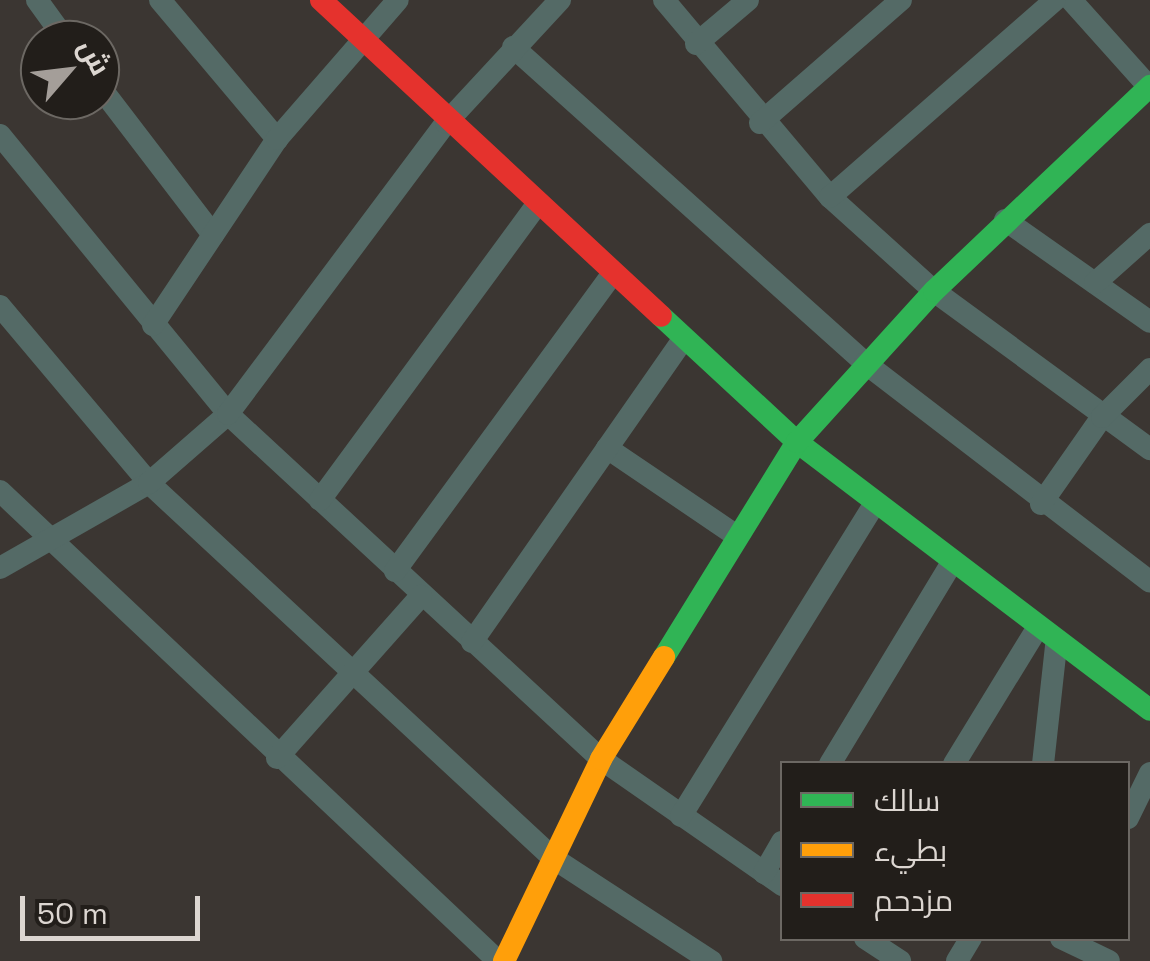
<!DOCTYPE html>
<html>
<head>
<meta charset="utf-8">
<style>
	body { margin:0 }
	#map { position:relative; width:1150px; height:961px; overflow:hidden; background:#3b3632; font-family:"Space Grotesk",Cairo,sans-serif }
	div>[style] { position:absolute }
	.street>* { height:22px; margin:-11px; padding:0 11px; transform-origin:11px; border-radius:11px; background:#546a66 }
	.fast>* { height:22px; margin:-11px; padding:0 11px; transform-origin:11px; border-radius:11px; background:#30b455 }
	.slow>* { height:22px; margin:-11px; padding:0 11px; transform-origin:11px; border-radius:11px; background:#ff9f0a }
	.jam>* { height:22px; margin:-11px; padding:0 11px; transform-origin:11px; border-radius:11px; background:#e5322d }
	span { translate:-50% -50%; white-space:nowrap; text-align:center; line-height:1.15; -webkit-text-stroke:8px #221e1a; paint-order:stroke }
	.legend { position:absolute; left:780px; top:761px; width:350px; height:180px; box-sizing:border-box; background:#221e1a; border:2px solid #6c6863; margin:0; padding:12px 18px; list-style:none; font-size:30px; color:#dcd6d1 }
	.legend li { display:flex; align-items:center; gap:20px; height:50px }
	.legend b { width:50px; border:2px solid #6c6863 }
	.north { position:absolute; left:20px; top:20px; width:100px; height:100px; box-sizing:border-box; background:#221e1a; border:2px solid #6c6863; border-radius:50%; rotate:62deg; font-size:28px; font-weight:700; line-height:40px; text-align:center; color:#dcd6d1 }
	.north::after { content:''; display:block; margin:auto; width:35px; height:45px; background:#a49e99; clip-path:polygon(50% 0,100% 100%,50% 72%,0 100%) }
	.scale { position:absolute; left:20px; top:896px; width:180px; height:45px; box-sizing:border-box; border:5px solid #dcd6d1; border-top:0; padding-left:12px; font-size:30px; line-height:35px; white-space:nowrap; color:#dcd6d1; -webkit-text-stroke:8px #221e1a; paint-order:stroke }
</style>
</head>
<body>
<div id="map">
	<div class="street">
		<i style="left:37px;top:0;width:49px;rotate:54.1deg"></i>
		<i style="left:160px;top:0;width:182px;rotate:49.9deg"></i>
		<i style="left:664px;top:0;width:258px;rotate:49.9deg"></i>
		<i style="left:830px;top:197px;width:140px;rotate:42.1deg"></i>
		<i style="left:934px;top:291px;width:268px;rotate:36.2deg"></i>
		<i style="left:1071px;top:0;width:117px;rotate:48.1deg"></i>
		<i style="left:696px;top:44px;width:68px;rotate:-40.2deg"></i>
		<i style="left:513px;top:47px;width:473px;rotate:41.9deg"></i>
		<i style="left:865px;top:363px;width:359px;rotate:37.5deg"></i>
		<i style="left:100px;top:87px;width:186px;rotate:52.6deg"></i>
		<i style="left:760px;top:123px;width:187px;rotate:-41.1deg"></i>
		<i style="left:0;top:135px;width:360px;rotate:50.7deg"></i>
		<i style="left:228px;top:414px;width:508px;rotate:42.77deg"></i>
		<i style="left:601px;top:759px;width:221px;rotate:34.8deg"></i>
		<i style="left:830px;top:197px;width:299px;rotate:-41.2deg"></i>
		<i style="left:1005px;top:220px;width:177px;rotate:35.1deg"></i>
		<i style="left:1095px;top:283px;width:74px;rotate:-41.7deg"></i>
		<i style="left:0;top:306px;width:231px;rotate:49.9deg"></i>
		<i style="left:149px;top:483px;width:551px;rotate:42.87deg"></i>
		<i style="left:553px;top:858px;width:189px;rotate:33.1deg"></i>
		<i style="left:153px;top:325px;width:224px;rotate:-56.3deg"></i>
		<i style="left:277px;top:139px;width:184px;rotate:-49deg"></i>
		<i style="left:607px;top:448px;width:153px;rotate:34.1deg"></i>
		<i style="left:0;top:491px;width:685px;rotate:43.34deg"></i>
		<i style="left:320px;top:500px;width:365px;rotate:-53.7deg"></i>
		<i style="left:1041px;top:504px;width:106px;rotate:-55deg"></i>
		<i style="left:1102px;top:417px;width:68px;rotate:-45deg"></i>
		<i style="left:0;top:568px;width:172px;rotate:-29.7deg"></i>
		<i style="left:149px;top:483px;width:105px;rotate:-41.1deg"></i>
		<i style="left:228px;top:414px;width:364px;rotate:-53.2deg"></i>
		<i style="left:446px;top:123px;width:168px;rotate:-47.2deg"></i>
		<i style="left:395px;top:571px;width:368px;rotate:-53.8deg"></i>
		<i style="left:472px;top:642px;width:369px;rotate:-55.1deg"></i>
		<i style="left:277px;top:758px;width:217px;rotate:-48.4deg"></i>
		<i style="left:830px;top:764px;width:232px;rotate:-58.8deg"></i>
		<i style="left:954px;top:764px;width:157px;rotate:-58.5deg"></i>
		<i style="left:1043px;top:764px;width:119px;rotate:-83.7deg"></i>
		<i style="left:681px;top:816px;width:365px;rotate:-58.2deg"></i>
		<i style="left:1128px;top:818px;width:50px;rotate:-63.9deg"></i>
		<i style="left:764px;top:873px;width:36px;rotate:-60deg"></i>
		<i style="left:865px;top:938px;width:42px;rotate:33.3deg"></i>
		<i style="left:1061px;top:938px;width:53px;rotate:25.6deg"></i>
		<i style="left:957px;top:961px;width:27px;rotate:-59deg"></i>
	</div>
	<div class="fast">
		<i style="left:661px;top:316px;width:185px;rotate:42.8deg"></i>
		<i style="left:797px;top:442px;width:443px;rotate:37.2deg"></i>
		<i style="left:664px;top:657px;width:253px;rotate:-58.3deg"></i>
		<i style="left:797px;top:442px;width:204px;rotate:-47.8deg"></i>
		<i style="left:934px;top:291px;width:298px;rotate:-43.5deg"></i>
	</div>
	<div class="slow">
		<i style="left:504px;top:961px;width:224px;rotate:-64.3deg"></i>
		<i style="left:601px;top:759px;width:120px;rotate:-58.3deg"></i>
	</div>
	<div class="jam">
		<i style="left:321px;top:0;width:464px;rotate:42.9deg"></i>
	</div>
	<ul class="legend">
	<li><b style="height:12px;background:#30b455"></b>سالك</li>
	<li><b style="height:12px;background:#ff9f0a"></b>بطيء</li>
	<li><b style="height:12px;background:#e5322d"></b>مزدحم</li>
	</ul>
	<div class="north">ش</div>
	<div class="scale">50 m</div>
</div>
</body>
</html>
